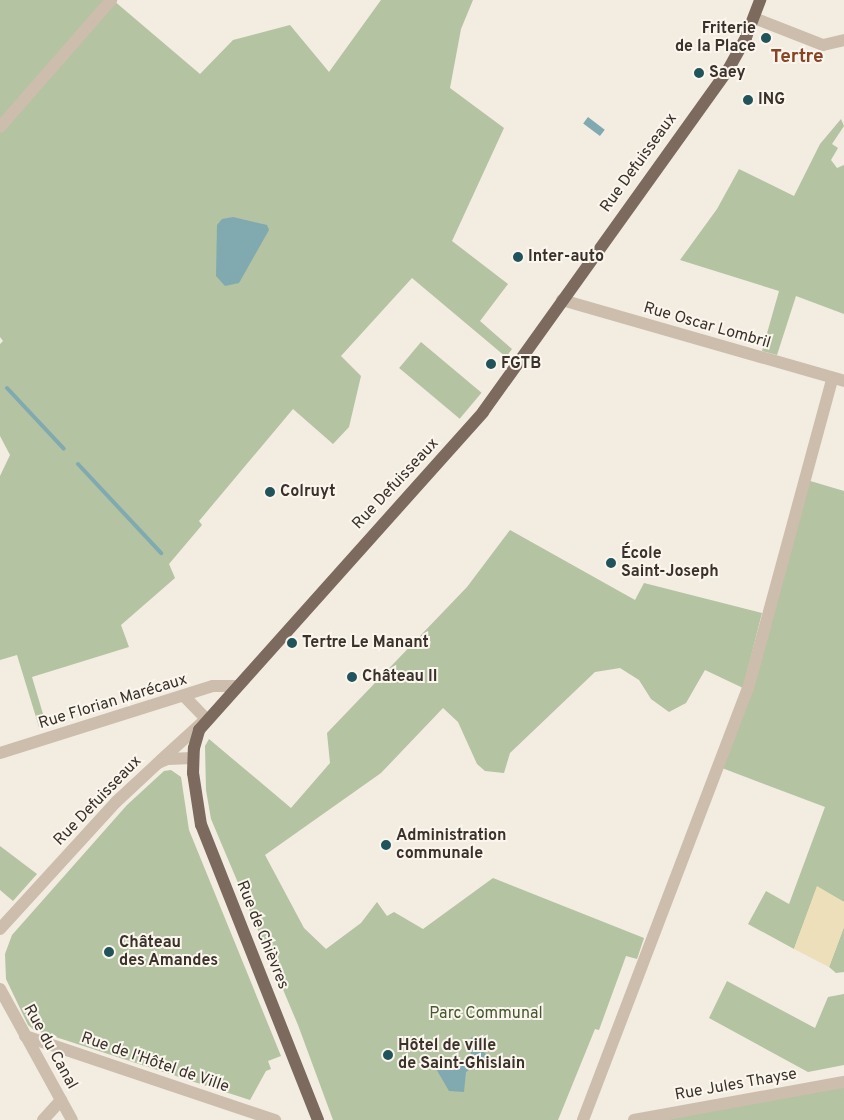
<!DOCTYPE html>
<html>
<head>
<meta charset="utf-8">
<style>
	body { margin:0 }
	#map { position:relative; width:844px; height:1120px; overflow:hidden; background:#f3ece1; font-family:Overpass,sans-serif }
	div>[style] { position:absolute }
	.green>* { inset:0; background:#b4c3a1; transform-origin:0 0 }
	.sand>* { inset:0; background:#eddfb9 }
	.water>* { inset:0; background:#80aab0; transform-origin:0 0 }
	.stream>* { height:4px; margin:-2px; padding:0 2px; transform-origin:2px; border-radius:2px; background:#80aab0 }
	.minor>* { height:12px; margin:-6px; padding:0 6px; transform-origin:6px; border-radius:6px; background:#ccbdad }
	.major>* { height:12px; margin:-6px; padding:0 6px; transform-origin:6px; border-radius:6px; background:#7b6a5d }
	.dots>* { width:14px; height:14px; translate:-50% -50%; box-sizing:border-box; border:2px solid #faf6ee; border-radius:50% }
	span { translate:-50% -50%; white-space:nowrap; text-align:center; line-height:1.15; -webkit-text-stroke:4px #faf6ee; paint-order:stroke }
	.poi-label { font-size:16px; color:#3a312b; font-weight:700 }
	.right { translate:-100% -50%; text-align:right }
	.left { translate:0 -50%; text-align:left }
	.street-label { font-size:16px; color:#3a312b }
	.park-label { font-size:16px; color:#46582f }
	.quarter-label { font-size:19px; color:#884525; font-weight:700 }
</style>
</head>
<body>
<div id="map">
	<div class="green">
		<i style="clip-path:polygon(0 0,113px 0,200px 74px,233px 40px,290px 25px,329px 72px,381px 0,473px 0,461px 29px,450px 88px,504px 128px,452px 241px,508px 284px,480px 321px,512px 349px,506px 357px,412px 278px,341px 356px,361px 376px,349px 427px,333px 444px,293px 409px,199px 521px,202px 525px,169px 564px,175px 578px,121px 625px,129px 647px,32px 677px,46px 724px,39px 727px,17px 655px,0 660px,0 476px,10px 455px,0 436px,0 344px,3px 341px,0 337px)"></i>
		<i style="clip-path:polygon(841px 119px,844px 126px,832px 144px,838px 148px,831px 160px,837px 168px,844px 165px,844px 314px,796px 296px,777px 355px,762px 351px,779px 291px,680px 260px,717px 209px,739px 169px,794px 196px,820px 144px)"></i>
		<i style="left:421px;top:342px;width:79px;height:34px;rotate:40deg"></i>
		<i style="clip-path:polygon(807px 480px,844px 491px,844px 902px,817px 887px,794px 949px,748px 924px,766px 891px,789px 904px,825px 807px,722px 768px)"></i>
		<i style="clip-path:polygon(510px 530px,635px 600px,644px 583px,762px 613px,743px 688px,705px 670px,686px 703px,669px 712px,651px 699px,639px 680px,620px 668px,595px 672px,510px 753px,504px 773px,485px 771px,477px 764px,458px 722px,443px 708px,381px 773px,265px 855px,304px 928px,326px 949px,361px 923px,377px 902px,387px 916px,394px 912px,423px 929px,493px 878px,644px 938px,637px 959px,626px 956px,599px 1030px,595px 1029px,558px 1120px,333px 1120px,298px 1025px,211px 819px,206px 790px,205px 746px,209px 739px,291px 808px,330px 763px,327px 733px,467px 587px)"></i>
		<i style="clip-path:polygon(171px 770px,181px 777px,189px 830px,281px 1056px,268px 1061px,271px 1069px,266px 1071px,250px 1100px,34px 1030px,28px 1025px,6px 979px,5px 954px,12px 935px,127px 805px,164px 771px)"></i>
		<i style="clip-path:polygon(0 846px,37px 874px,13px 901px,0 890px)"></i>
		<i style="clip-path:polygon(844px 927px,844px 972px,836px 973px,829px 967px)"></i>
		<i style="clip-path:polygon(727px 981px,815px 1028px,828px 997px,844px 994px,844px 1065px,808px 1072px,709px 1018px)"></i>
		<i style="clip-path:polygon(844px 1086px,844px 1120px,665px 1120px)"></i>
	</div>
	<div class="sand">
		<i style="clip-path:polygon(817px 886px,844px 902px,844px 927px,829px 967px,794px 949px)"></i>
	</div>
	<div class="water">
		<i style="left:588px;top:117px;width:21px;height:8px;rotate:37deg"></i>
		<i style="clip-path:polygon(233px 217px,267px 225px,269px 230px,239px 283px,225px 286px,216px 276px,217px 225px,222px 219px)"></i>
		<i style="clip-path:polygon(472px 1037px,488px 1057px,501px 1064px,502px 1069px,483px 1065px,473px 1067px,466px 1072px,464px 1092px,449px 1091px,435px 1067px,441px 1062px,455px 1064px,466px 1061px,471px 1053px,468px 1041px)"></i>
	</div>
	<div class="stream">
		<i style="left:7px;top:388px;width:83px;rotate:46.9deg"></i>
		<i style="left:78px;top:464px;width:122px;rotate:47deg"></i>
	</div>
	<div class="minor">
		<i style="left:754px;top:18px;width:74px;rotate:21.4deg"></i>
		<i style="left:823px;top:45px;width:22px;rotate:-13deg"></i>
		<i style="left:0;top:127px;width:169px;rotate:-48.8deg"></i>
		<i style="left:562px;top:300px;width:293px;rotate:16deg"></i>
		<i style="left:185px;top:697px;width:30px;rotate:46deg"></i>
		<i style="left:0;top:753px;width:223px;rotate:-17.5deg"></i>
		<i style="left:213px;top:686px;width:23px"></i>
		<i style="left:160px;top:761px;width:59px;rotate:-42.3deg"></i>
		<i style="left:0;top:929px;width:172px;rotate:-47.6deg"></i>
		<i style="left:116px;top:802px;width:57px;rotate:-42.9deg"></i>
		<i style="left:158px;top:763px;width:10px;rotate:-24deg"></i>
		<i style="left:167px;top:759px;width:26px;rotate:-2deg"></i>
		<i style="left:0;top:989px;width:149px;rotate:61.2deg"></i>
		<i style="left:25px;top:1036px;width:264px;rotate:18.6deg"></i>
		<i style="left:43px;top:1120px;width:27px;rotate:-48deg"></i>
		<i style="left:583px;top:1120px;width:462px;rotate:-69.1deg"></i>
		<i style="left:748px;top:689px;width:321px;rotate:-74.8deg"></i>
		<i style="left:634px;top:1120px;width:213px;rotate:-10.3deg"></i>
	</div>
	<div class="major">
		<i style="left:318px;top:1120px;width:317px;rotate:-111.6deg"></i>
		<i style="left:201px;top:825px;width:53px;rotate:-98.7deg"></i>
		<i style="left:193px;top:773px;width:25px;rotate:-88deg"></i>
		<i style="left:194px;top:748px;width:19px;rotate:-74deg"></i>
		<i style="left:199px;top:730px;width:426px;rotate:-48.2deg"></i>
		<i style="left:483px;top:412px;width:421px;rotate:-54.4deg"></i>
		<i style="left:728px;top:70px;width:38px;rotate:-61deg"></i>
		<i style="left:746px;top:37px;width:40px;rotate:-69deg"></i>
	</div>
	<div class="dots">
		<i style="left:766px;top:38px;background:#21535b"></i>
		<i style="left:699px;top:73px;background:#21535b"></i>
		<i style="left:748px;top:100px;background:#21535b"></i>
		<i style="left:518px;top:257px;background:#21535b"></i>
		<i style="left:491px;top:364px;background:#21535b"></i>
		<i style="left:270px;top:492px;background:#21535b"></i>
		<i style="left:611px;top:563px;background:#21535b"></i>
		<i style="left:292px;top:643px;background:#21535b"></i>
		<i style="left:352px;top:677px;background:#21535b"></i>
		<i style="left:386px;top:845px;background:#21535b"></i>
		<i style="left:109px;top:952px;background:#21535b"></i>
		<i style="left:388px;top:1055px;background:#21535b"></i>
	</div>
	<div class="poi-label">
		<span class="right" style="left:756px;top:38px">Friterie<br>de la Place</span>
		<span class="left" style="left:709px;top:73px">Saey</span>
		<span class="left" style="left:758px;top:100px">ING</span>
		<span class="left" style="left:528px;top:257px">Inter-auto</span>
		<span class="left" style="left:501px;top:364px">FGTB</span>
		<span class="left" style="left:280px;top:492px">Colruyt</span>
		<span class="left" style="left:621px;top:563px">École<br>Saint-Joseph</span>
		<span class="left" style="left:302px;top:643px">Tertre Le Manant</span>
		<span class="left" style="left:362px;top:677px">Château II</span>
		<span class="left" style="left:396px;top:845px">Administration<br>communale</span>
		<span class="left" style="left:119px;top:952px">Château<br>des Amandes</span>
		<span class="left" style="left:398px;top:1055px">Hôtel de ville<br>de Saint-Ghislain</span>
	</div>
	<div class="street-label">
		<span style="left:639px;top:163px;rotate:-54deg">Rue Defuisseaux</span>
		<span style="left:707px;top:326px;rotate:16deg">Rue Oscar Lombril</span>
		<span style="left:396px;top:484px;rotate:-47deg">Rue Defuisseaux</span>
		<span style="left:113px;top:702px;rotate:-17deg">Rue Florian Marécaux</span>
		<span style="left:98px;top:801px;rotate:-46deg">Rue Defuisseaux</span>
		<span style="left:262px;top:935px;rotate:68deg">Rue de Chièvres</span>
		<span style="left:50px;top:1047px;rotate:61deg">Rue du Canal</span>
		<span style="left:155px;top:1063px;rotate:19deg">Rue de l'Hôtel de Ville</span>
		<span style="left:736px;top:1085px;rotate:-10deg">Rue Jules Thayse</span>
	</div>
	<div class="park-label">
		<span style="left:486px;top:1014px">Parc Communal</span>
	</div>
	<div class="quarter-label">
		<span style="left:797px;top:58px">Tertre</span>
	</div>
</div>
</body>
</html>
